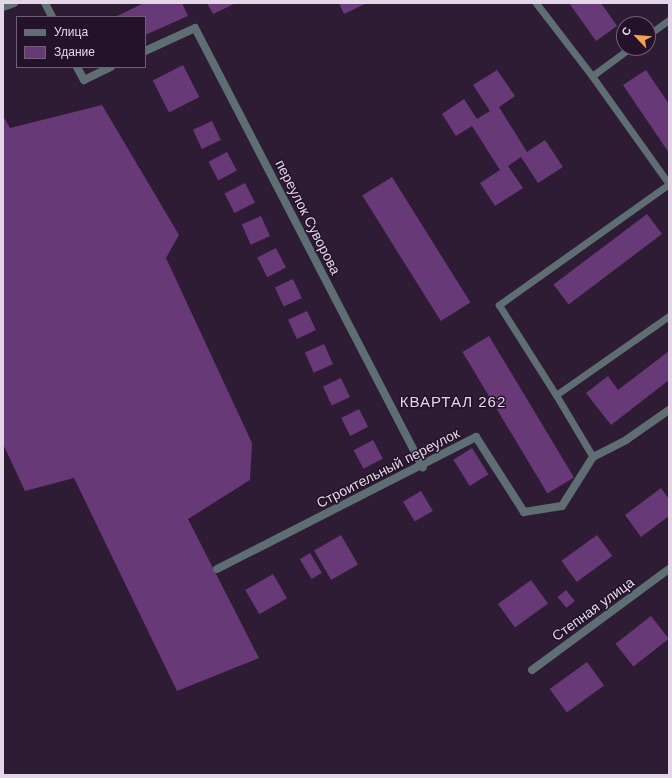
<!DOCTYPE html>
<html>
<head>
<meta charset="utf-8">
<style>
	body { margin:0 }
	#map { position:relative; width:672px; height:778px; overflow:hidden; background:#2d1c33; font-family:Arial,sans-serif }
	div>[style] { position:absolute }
	.building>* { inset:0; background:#683977; transform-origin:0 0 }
	.lane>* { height:7px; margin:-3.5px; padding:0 3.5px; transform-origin:3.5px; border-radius:3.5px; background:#5d6f73 }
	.street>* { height:8px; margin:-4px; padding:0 4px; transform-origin:4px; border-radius:4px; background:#5d6f73 }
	span { translate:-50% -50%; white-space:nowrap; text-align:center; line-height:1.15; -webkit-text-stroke:3px #231229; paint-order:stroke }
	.street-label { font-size:14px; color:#e3d7e7 }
	.neighbourhood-label { font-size:15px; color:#e3d7e7; letter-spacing:1px }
	.frame { position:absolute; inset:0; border:4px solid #e3d7e7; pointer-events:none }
	.legend { position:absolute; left:16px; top:16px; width:130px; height:52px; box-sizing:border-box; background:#231229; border:1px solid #706175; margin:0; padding:5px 7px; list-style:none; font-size:12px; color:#e3d7e7 }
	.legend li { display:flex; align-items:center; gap:8px; height:20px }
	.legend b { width:20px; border:1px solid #706175 }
	.north { position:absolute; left:616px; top:16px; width:40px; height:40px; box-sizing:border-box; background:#231229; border:1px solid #706175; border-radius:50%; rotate:296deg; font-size:11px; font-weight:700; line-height:16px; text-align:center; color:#e3d7e7 }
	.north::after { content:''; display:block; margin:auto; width:14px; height:18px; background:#f7a248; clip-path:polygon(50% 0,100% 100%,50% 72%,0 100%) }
</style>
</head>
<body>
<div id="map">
	<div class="building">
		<i style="clip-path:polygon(144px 3px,182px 3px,188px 16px,145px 35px,145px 17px,117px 16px)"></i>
		<i style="clip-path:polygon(207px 3px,236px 3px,213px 14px)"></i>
		<i style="clip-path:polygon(339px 3px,367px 3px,344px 14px)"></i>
		<i style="clip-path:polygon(569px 3px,601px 3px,617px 26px,596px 41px)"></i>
		<i style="left:183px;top:65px;width:36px;height:34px;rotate:63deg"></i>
		<i style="clip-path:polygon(497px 70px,515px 96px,499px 107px,527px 152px,545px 140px,563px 167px,538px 183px,521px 157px,508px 166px,523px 188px,495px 206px,480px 183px,500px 170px,472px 126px,456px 136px,442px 114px,464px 99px,477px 119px,490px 111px,473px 85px)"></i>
		<i style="clip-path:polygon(646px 70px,669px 104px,669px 153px,623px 85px)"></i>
		<i style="clip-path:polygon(102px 105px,179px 235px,166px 258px,252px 443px,250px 480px,188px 519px,259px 658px,177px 691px,74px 478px,25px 491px,3px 444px,3px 116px,10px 128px)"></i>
		<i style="left:212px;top:121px;width:21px;height:21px;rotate:65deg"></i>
		<i style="left:227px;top:152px;width:21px;height:21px;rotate:62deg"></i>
		<i style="left:392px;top:177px;width:148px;height:35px;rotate:58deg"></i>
		<i style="left:245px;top:183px;width:22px;height:23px;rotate:63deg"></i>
		<i style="left:647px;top:214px;width:25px;height:117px;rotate:53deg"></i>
		<i style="left:261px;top:216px;width:22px;height:21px;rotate:66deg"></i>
		<i style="left:276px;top:248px;width:22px;height:21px;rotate:63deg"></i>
		<i style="left:293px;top:279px;width:21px;height:20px;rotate:65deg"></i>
		<i style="left:307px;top:311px;width:21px;height:21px;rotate:65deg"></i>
		<i style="left:489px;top:336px;width:165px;height:31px;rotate:59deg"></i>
		<i style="left:324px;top:344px;width:22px;height:21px;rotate:66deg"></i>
		<i style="clip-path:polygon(669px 351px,669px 380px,611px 425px,586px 393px,608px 376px,618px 390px)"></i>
		<i style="left:341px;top:378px;width:21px;height:20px;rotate:65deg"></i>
		<i style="left:359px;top:409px;width:20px;height:20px;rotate:63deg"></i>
		<i style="left:373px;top:440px;width:21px;height:22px;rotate:62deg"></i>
		<i style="left:472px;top:448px;width:31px;height:22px;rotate:58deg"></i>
		<i style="clip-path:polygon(661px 488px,669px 499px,669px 516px,641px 537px,625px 515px)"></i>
		<i style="left:421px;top:491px;width:23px;height:21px;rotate:59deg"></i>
		<i style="left:341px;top:535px;width:34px;height:31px;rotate:60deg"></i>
		<i style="left:597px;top:535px;width:26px;height:44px;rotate:54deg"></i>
		<i style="left:310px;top:553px;width:23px;height:12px;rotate:59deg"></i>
		<i style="left:273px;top:574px;width:28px;height:32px;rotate:60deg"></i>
		<i style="left:531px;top:580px;width:29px;height:41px;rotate:54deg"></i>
		<i style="left:566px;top:590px;width:14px;height:11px;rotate:51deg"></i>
		<i style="left:651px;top:616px;width:29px;height:45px;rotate:52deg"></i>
		<i style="left:587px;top:662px;width:29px;height:46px;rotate:54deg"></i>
	</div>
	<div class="lane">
		<i style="left:536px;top:3px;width:92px;rotate:52.5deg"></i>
		<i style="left:648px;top:35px;width:26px;rotate:-36deg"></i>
		<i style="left:630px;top:48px;width:47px;rotate:143.6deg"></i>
		<i style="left:592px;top:76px;width:133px;rotate:54.5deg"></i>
		<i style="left:669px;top:184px;width:209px;rotate:144.6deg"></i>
		<i style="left:499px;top:305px;width:107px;rotate:57.7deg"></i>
		<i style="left:556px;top:395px;width:138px;rotate:-35deg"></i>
		<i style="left:556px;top:395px;width:72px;rotate:59.2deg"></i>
	</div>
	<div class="street">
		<i style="left:45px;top:3px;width:16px;rotate:63deg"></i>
		<i style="left:3px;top:7px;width:12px;rotate:-20deg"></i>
		<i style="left:145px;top:51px;width:55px;rotate:-24.7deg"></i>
		<i style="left:195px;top:28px;width:495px;rotate:62.6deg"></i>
		<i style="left:77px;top:67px;width:15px;rotate:62deg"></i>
		<i style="left:84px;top:80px;width:30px;rotate:-26deg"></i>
		<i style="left:217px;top:569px;width:291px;rotate:-27deg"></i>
		<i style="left:476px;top:437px;width:89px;rotate:57.4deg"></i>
		<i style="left:524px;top:512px;width:38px;rotate:-9deg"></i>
		<i style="left:562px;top:506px;width:58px;rotate:-57.7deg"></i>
		<i style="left:593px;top:457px;width:37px;rotate:-27deg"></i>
		<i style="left:626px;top:440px;width:52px;rotate:-34.9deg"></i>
		<i style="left:532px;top:670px;width:170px;rotate:-36.4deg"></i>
	</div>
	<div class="street-label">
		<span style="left:308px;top:217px;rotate:63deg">переулок Суворова</span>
		<span style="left:388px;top:468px;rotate:-27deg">Строительный переулок</span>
		<span style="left:593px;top:609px;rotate:-36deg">Степная улица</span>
	</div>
	<div class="neighbourhood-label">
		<span style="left:453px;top:402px">КВАРТАЛ 262</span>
	</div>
	<div class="frame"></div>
	<ul class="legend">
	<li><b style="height:5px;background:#5d6f73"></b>Улица</li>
	<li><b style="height:11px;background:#683977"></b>Здание</li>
	</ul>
	<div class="north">С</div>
</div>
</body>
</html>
